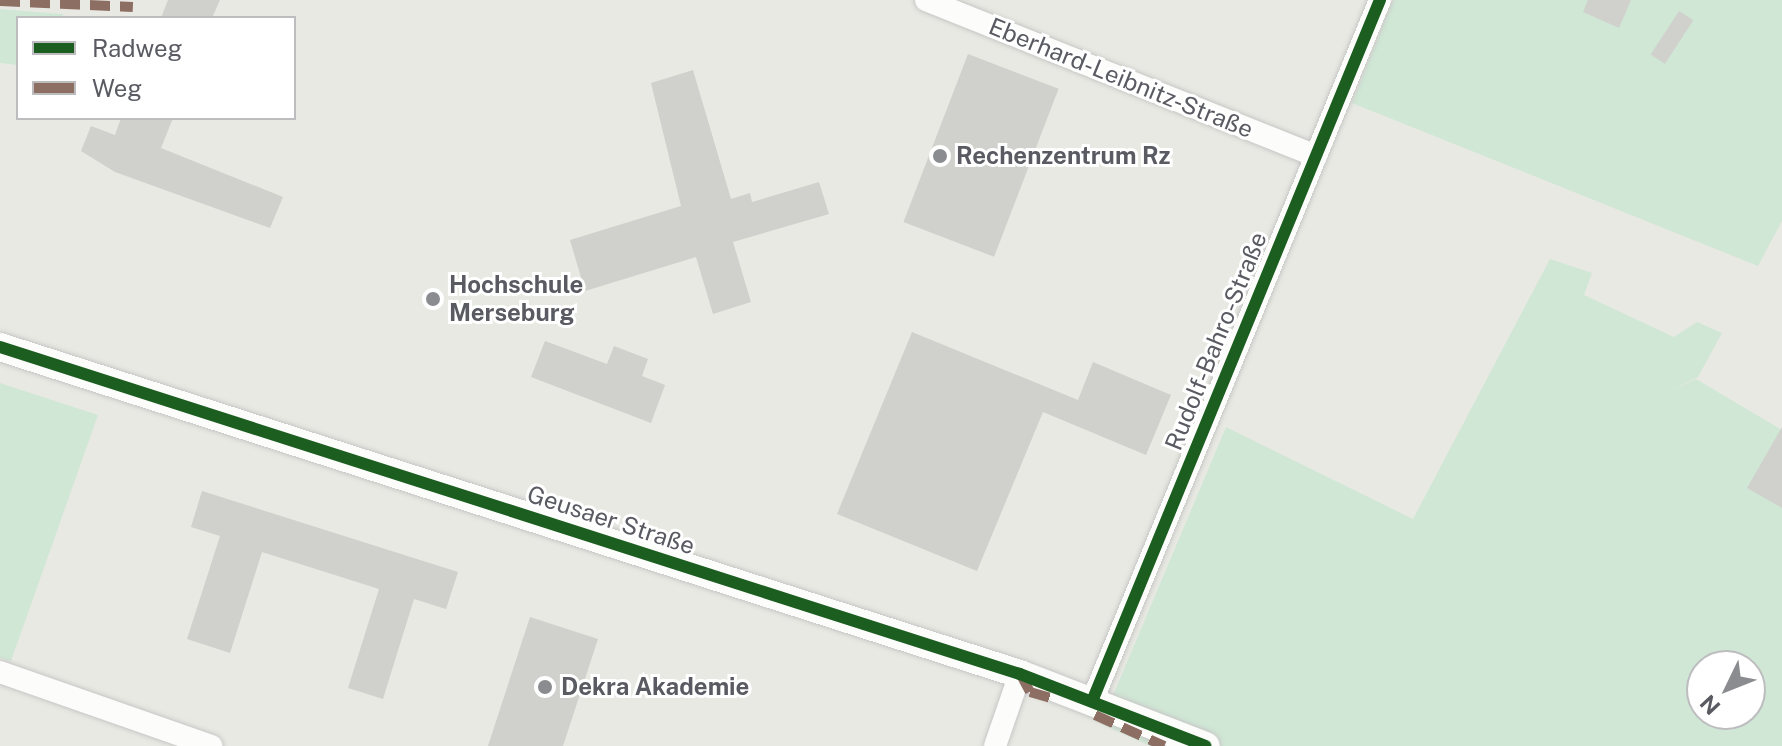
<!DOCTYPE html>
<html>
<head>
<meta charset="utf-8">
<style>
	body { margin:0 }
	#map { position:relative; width:1782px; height:746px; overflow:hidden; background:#e9e9e3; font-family:"Public Sans",sans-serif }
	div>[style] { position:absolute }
	.green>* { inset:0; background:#d0e7d5 }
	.building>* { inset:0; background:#d0d0cc; transform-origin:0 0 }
	.roads { filter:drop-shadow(0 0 2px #c6c6c6) drop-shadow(0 0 2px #c6c6c6) }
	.minor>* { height:22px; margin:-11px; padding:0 11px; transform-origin:11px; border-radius:11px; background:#fcfcfb }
	.tertiary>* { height:28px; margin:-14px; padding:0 14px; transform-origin:14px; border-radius:14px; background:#fcfcfb }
	.quiet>* { height:10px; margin-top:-5px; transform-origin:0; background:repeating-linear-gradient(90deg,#8d6e63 0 20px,transparent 0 30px) }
	.cycleway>* { height:12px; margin:-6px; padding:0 6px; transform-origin:6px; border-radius:6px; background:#1b5e20 }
	.dots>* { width:22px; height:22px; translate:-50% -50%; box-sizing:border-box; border:4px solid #fff; border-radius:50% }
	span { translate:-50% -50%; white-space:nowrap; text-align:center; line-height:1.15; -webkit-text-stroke:6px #fff; paint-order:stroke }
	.street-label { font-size:24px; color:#595a62 }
	.poi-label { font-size:24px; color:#595a62; font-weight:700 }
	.left { translate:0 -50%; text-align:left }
	.legend { position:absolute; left:16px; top:16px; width:280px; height:104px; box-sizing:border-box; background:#fff; border:2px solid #bdbdc0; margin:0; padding:10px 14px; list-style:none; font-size:24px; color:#595a62 }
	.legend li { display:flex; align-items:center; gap:16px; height:40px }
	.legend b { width:40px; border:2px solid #bdbdc0 }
	.north { position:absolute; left:1686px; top:650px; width:80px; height:80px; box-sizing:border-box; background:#fff; border:2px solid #bdbdc0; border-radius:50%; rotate:227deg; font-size:22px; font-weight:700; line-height:32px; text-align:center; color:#595a62 }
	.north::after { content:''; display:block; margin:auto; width:28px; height:36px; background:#8b8c8f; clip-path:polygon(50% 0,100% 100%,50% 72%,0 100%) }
</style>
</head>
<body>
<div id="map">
	<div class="green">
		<i style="clip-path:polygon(1393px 0,1782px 0,1782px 221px,1758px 266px,1352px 103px)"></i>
		<i style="clip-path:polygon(0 9px,63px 14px,63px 18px,18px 18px,18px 65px,0 63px)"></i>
		<i style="clip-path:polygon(evenodd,1550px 259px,1592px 273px,1584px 295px,1674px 337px,1697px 322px,1722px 333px,1698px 377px,1670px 391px,1696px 379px,1782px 430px,1782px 746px,1150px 746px,1101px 724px,1226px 427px,1413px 519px,1550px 259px,1702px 666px,1750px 666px,1750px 714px,1702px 714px,1702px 666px)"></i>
		<i style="clip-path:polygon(0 383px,98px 415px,11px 661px,0 658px)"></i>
	</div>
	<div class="building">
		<i style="clip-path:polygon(168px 0,220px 0,212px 18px,161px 18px)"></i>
		<i style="clip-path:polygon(1588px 0,1631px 0,1619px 28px,1583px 12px)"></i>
		<i style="left:1679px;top:11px;width:17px;height:52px;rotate:33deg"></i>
		<i style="left:968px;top:54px;width:97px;height:180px;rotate:21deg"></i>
		<i style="clip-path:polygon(693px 70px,731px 199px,750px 193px,752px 202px,819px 182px,829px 214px,733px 242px,751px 302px,713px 314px,696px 257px,585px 291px,570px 240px,681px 206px,651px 83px)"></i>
		<i style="clip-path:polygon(121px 118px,173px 118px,161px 148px,283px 197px,270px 228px,115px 172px,81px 151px,91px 126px,115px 135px)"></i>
		<i style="clip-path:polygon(912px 332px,1078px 400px,1093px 362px,1171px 395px,1146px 455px,1043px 412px,977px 571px,837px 514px)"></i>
		<i style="clip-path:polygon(545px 341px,607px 364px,614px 346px,648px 359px,642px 376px,665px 385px,651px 423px,531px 377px)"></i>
		<i style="clip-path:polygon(1782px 427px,1782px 508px,1747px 488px)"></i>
		<i style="clip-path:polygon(202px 491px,458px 572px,446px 609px,414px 599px,383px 699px,348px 688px,379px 589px,262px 552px,230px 653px,187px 639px,220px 536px,191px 527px)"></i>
		<i style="clip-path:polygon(530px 617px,598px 639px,563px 746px,488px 746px)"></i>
	</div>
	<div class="roads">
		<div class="minor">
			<i style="left:926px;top:0;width:420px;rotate:21.8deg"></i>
			<i style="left:0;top:672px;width:224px;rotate:19.3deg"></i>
			<i style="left:1093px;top:699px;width:756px;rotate:-67.68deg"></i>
			<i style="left:995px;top:746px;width:76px;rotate:-70.9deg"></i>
		</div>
		<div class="tertiary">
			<i style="left:0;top:347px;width:1071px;rotate:17.78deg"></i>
			<i style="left:1020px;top:674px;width:199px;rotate:21.2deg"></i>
		</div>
	</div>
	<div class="quiet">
		<i style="left:0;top:1px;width:133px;rotate:2.6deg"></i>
		<i style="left:1021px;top:675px;width:19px;rotate:62deg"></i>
		<i style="left:1030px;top:692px;width:29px;rotate:16deg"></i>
		<i style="left:1095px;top:715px;width:76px;rotate:24.2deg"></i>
	</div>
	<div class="cycleway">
		<i style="left:0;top:347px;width:1071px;rotate:17.78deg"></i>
		<i style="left:1020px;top:674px;width:199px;rotate:21.2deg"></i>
		<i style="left:1093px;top:699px;width:756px;rotate:-67.68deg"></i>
	</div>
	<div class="dots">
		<i style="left:940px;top:156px;background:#8b8c8f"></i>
		<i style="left:433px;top:299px;background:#8b8c8f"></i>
		<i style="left:545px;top:687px;background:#8b8c8f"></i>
	</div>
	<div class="street-label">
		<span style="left:1121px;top:78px;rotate:22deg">Eberhard-Leibnitz-Straße</span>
		<span style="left:1216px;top:341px;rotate:-68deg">Rudolf-Bahro-Straße</span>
		<span style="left:611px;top:520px;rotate:18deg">Geusaer Straße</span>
	</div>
	<div class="poi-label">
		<span class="left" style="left:956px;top:156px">Rechenzentrum Rz</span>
		<span class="left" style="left:449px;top:299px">Hochschule<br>Merseburg</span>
		<span class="left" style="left:561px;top:687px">Dekra Akademie</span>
	</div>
	<ul class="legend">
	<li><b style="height:10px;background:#1b5e20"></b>Radweg</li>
	<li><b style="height:10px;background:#8d6e63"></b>Weg</li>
	</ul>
	<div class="north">N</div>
</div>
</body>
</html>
